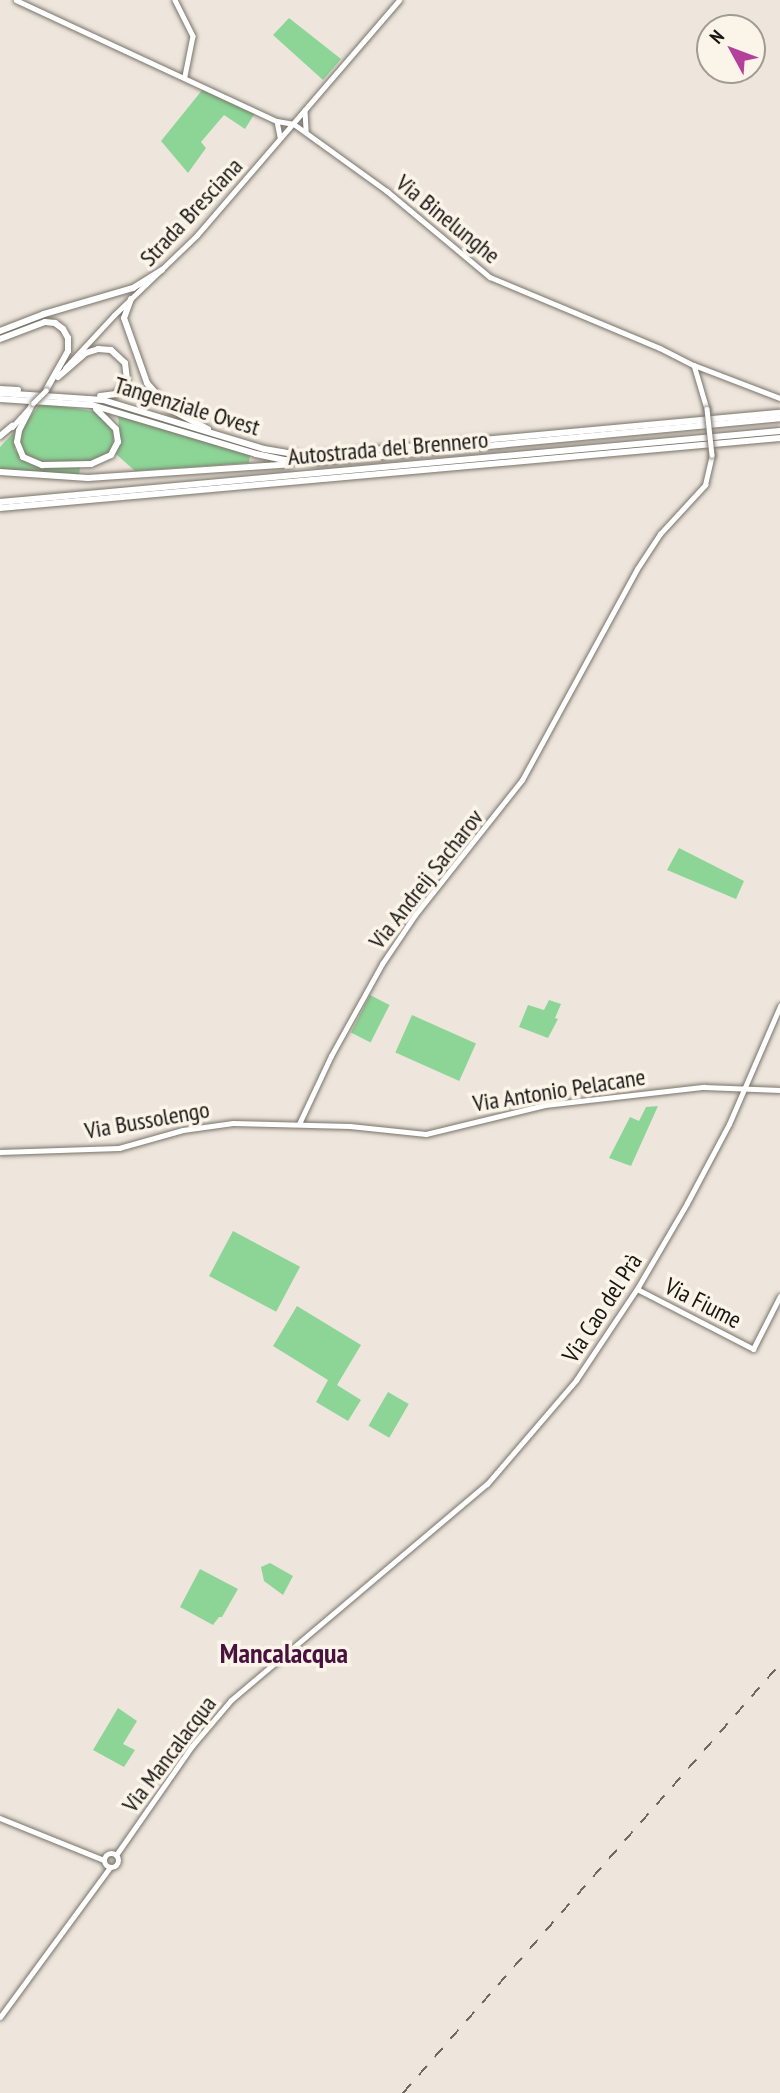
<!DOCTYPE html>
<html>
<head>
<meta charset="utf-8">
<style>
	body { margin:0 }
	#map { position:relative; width:780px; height:2093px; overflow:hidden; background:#eee6dc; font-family:"PT Sans Narrow",sans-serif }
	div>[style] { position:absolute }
	.green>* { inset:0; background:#8dd596; transform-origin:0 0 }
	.roads { filter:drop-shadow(0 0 2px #79736a) drop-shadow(0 0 2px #79736a) }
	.tertiary>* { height:4.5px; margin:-2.25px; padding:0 2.25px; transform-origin:2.25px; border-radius:2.25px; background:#fff }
	.secondary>* { height:5px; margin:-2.5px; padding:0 2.5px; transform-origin:2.5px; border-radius:2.5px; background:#fff }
	.secondary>.ring { margin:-2.5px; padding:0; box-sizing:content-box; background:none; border:5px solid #fff; border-radius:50% }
	.primary>* { height:5px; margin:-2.5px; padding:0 2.5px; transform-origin:2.5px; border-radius:2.5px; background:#fff }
	.trunk>* { height:6px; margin:-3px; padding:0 3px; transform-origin:3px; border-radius:3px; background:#fff }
	.motorway>* { height:6px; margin:-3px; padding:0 3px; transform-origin:3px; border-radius:3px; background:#fff }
	.rail>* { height:2px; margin-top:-1px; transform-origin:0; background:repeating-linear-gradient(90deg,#6f6a64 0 12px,transparent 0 24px) }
	.bridges { filter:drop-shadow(0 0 2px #79736a) drop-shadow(0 0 2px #79736a) }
	.tertiary-bridge>* { height:4.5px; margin:-2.25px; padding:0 2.25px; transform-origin:2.25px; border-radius:2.25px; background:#fff }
	.primary-bridge>* { height:5px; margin:-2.5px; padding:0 2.5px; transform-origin:2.5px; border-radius:2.5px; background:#fff }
	span { translate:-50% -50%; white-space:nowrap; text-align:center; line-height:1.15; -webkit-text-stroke:7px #fbf4e9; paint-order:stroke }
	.street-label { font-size:24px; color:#171511 }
	.quarter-label { font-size:28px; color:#49123e; font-weight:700 }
	.north { position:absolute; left:696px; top:14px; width:70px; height:70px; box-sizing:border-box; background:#fbf4e9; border:2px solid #a09b93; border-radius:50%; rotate:311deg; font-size:19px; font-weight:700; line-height:28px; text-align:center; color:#171511 }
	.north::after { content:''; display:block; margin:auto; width:24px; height:32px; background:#b3419c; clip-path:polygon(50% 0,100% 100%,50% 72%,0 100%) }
</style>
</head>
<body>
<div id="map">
	<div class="green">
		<i style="clip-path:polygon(289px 18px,341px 59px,323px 80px,273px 35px)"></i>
		<i style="clip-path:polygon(203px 89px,255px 113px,245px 129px,224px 115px,201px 142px,206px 148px,188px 173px,161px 141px)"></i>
		<i style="clip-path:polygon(41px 403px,98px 412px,115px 434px,110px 453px,95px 461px,41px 463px,25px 456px,19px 446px,20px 430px)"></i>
		<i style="clip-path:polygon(118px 413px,250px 455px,249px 463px,135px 471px,116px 454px,120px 443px)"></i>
		<i style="clip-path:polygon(14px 432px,15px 450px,30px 464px,80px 467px,79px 476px,0 469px,0 447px)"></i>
		<i style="clip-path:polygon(679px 848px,744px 881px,736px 899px,667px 870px)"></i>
		<i style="left:370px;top:995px;width:22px;height:42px;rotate:27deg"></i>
		<i style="clip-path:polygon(549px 1000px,561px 1004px,555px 1018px,558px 1019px,548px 1038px,519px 1027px,528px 1005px,544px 1010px)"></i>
		<i style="left:412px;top:1015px;width:70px;height:41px;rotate:24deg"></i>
		<i style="clip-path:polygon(658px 1106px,631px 1166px,609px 1158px,630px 1117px,639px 1121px,646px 1107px)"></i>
		<i style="left:233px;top:1231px;width:76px;height:51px;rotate:28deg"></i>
		<i style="clip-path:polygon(297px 1306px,361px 1345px,337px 1385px,361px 1400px,348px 1421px,316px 1402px,328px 1380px,273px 1346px)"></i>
		<i style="left:388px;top:1392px;width:24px;height:39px;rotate:30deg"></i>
		<i style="clip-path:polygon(270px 1563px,293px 1576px,283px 1595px,264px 1581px,261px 1567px)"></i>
		<i style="clip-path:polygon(200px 1569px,238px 1589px,222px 1617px,219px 1617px,213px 1625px,180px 1607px)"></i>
		<i style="clip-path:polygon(118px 1708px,137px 1721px,123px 1744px,135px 1750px,124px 1767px,93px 1750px)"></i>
	</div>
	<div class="roads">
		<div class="tertiary">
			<i style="left:16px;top:0;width:288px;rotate:24.9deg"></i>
			<i style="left:277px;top:121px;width:17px;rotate:10deg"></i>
			<i style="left:294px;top:124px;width:115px;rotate:35.8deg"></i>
			<i style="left:387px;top:191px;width:134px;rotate:39.9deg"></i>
			<i style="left:490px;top:277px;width:184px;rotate:22.7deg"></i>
			<i style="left:660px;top:348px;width:38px;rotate:27deg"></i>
			<i style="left:694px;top:365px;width:92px;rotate:21deg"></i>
			<i style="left:175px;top:0;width:40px;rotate:63.4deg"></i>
			<i style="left:193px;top:36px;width:41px;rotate:101.3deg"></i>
			<i style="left:305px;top:110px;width:21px;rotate:87deg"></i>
			<i style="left:277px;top:121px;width:16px;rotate:79deg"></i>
			<i style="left:694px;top:365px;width:46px;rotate:73.5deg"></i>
			<i style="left:299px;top:1124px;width:75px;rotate:-64.8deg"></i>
			<i style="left:331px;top:1056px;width:105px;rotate:-61deg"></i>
			<i style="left:382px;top:964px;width:59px;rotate:-56deg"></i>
			<i style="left:415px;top:915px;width:172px;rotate:-51.6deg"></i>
			<i style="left:522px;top:780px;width:240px;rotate:-61.4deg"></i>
			<i style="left:637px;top:569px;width:42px;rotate:-56.7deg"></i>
			<i style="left:660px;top:534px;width:67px;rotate:-47.4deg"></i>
			<i style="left:705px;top:485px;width:31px;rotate:-77deg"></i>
			<i style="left:0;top:1152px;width:119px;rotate:-1.9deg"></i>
			<i style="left:119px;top:1148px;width:66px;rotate:-15.7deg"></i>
			<i style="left:183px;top:1130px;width:50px;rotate:-8deg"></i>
			<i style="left:233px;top:1123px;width:117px;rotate:1.5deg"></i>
			<i style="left:350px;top:1126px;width:76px;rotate:6deg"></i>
			<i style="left:426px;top:1134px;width:122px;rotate:-13.7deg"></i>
			<i style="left:545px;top:1105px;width:160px;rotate:-6.5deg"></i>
			<i style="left:704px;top:1087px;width:76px;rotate:2.3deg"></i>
			<i style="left:0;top:1818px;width:112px;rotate:22deg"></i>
		</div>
		<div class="secondary">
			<i style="left:637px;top:1289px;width:131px;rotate:27.3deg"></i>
			<i style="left:753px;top:1349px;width:59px;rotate:-63deg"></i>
			<i class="ring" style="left:104px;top:1853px;width:9px;height:9px"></i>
			<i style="left:116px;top:1855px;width:133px;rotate:-55.1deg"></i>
			<i style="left:192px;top:1746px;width:60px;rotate:-49.7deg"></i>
			<i style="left:231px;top:1700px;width:335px;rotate:-40.2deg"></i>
			<i style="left:487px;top:1484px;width:137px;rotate:-49.4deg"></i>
			<i style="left:576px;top:1380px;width:112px;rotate:-56.3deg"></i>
			<i style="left:638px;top:1287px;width:97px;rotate:-59.7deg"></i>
			<i style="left:687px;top:1203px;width:89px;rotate:-62deg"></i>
			<i style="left:729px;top:1124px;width:129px;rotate:-66.6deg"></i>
			<i style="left:0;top:2017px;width:186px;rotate:-53.7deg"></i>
		</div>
		<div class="primary">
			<i style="left:65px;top:368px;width:72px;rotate:-47.2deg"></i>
			<i style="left:114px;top:315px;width:115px;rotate:-43.9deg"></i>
			<i style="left:197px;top:235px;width:310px;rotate:-49.3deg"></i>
			<i style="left:12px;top:427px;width:25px;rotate:-48deg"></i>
		</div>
		<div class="trunk">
			<i style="left:131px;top:299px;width:20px;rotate:110deg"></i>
			<i style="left:124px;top:318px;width:69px;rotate:70.5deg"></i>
			<i style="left:147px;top:383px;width:35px;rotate:49deg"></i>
			<i style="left:170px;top:409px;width:43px;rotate:27.8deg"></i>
			<i style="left:0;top:331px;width:47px;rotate:-21.1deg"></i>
			<i style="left:44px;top:314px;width:93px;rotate:-16.3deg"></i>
			<i style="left:133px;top:288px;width:34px;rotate:-32deg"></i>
			<i style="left:0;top:339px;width:48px;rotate:-20.7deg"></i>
			<i style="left:45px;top:322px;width:10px;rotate:6deg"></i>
			<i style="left:55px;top:323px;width:10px;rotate:37deg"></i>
			<i style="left:63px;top:329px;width:10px;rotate:61deg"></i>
			<i style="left:68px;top:338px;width:13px;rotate:90deg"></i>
			<i style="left:68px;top:351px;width:45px;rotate:119.4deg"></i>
			<i style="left:58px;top:377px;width:37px;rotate:-41deg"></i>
			<i style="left:86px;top:353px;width:13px;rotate:-18deg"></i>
			<i style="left:98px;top:349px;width:13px;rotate:4deg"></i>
			<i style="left:111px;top:350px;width:19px;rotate:43deg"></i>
			<i style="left:125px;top:363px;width:17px;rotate:83deg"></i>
			<i style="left:127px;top:380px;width:18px;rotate:128deg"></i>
			<i style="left:116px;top:394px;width:16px;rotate:173deg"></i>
			<i style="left:0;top:389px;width:18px;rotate:3deg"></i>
			<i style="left:0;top:393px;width:103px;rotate:3.9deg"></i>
			<i style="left:103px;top:400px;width:168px;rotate:16.9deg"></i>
			<i style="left:264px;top:449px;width:43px;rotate:9.5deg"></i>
			<i style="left:306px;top:456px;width:476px;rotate:-5.2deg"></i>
			<i style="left:0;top:399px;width:92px;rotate:3.7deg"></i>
			<i style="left:92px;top:405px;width:171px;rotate:16.6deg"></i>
			<i style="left:256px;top:454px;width:30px;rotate:12deg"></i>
			<i style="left:285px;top:460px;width:33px;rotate:3deg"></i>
			<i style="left:318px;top:462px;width:464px;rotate:-5.4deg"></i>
			<i style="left:33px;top:403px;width:31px;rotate:117deg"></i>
			<i style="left:19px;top:431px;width:11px;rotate:100deg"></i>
			<i style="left:17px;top:442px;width:16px;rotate:68deg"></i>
			<i style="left:23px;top:457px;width:21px;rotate:23deg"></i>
			<i style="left:42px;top:465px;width:49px;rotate:-1.2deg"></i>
			<i style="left:91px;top:464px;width:22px;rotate:-24deg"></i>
			<i style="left:111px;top:455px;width:15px;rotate:-62deg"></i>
			<i style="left:118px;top:442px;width:13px;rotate:-99deg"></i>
			<i style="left:116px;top:429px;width:28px;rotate:-135deg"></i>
			<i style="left:0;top:436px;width:16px;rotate:-40deg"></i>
			<i style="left:0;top:472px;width:88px;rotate:3.9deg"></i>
			<i style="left:88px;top:478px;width:203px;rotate:-3.9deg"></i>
		</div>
		<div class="motorway">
			<i style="left:0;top:502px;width:783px;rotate:-5.2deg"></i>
			<i style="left:0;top:508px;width:783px;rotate:-5.13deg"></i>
		</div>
	</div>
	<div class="rail">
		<i style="left:403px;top:2093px;width:571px;rotate:-48.69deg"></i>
	</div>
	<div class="bridges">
		<div class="tertiary-bridge">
			<i style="left:707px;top:409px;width:46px;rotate:83.8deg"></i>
		</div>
		<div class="primary-bridge">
			<i style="left:33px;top:403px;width:18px;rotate:-45deg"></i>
		</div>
	</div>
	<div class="street-label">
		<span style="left:191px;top:212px;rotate:-47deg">Strada Bresciana</span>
		<span style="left:448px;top:219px;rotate:39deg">Via Binelunghe</span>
		<span style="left:187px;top:406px;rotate:17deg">Tangenziale Ovest</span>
		<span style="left:388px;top:448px;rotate:-5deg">Autostrada del Brennero</span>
		<span style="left:426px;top:879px;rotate:-52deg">Via Andreij Sacharov</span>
		<span style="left:559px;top:1090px;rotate:-9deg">Via Antonio Pelacane</span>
		<span style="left:147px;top:1120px;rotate:-10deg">Via Bussolengo</span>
		<span style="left:703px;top:1303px;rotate:27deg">Via Fiume</span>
		<span style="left:602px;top:1308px;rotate:-57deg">Via Cao del Prà</span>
		<span style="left:169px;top:1754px;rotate:-53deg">Via Mancalacqua</span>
	</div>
	<div class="quarter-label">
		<span style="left:284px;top:1653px">Mancalacqua</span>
	</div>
	<div class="north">N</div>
</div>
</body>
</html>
